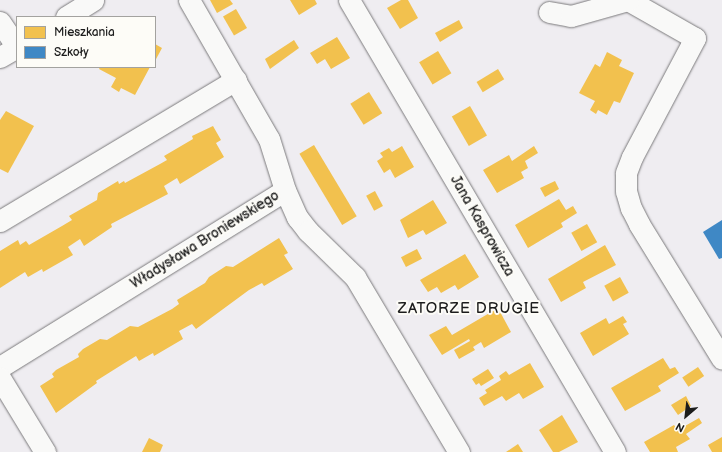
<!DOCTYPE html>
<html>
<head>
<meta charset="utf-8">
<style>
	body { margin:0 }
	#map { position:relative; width:722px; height:452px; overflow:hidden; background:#efedf1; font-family:"Balsamiq Sans",sans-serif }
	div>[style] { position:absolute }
	.homes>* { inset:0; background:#f2c14e; transform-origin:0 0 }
	.schools>* { inset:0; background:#3f88c5 }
	.roads { filter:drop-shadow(0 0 1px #7b7a7c) drop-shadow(0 0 1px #7b7a7c) }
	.minor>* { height:21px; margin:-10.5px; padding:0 10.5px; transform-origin:10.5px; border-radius:10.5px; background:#f9f9f8 }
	span { translate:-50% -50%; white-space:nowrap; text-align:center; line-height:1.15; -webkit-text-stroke:4px #fdfcf7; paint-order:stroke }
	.street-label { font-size:14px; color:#1c1c1c }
	.neighbourhood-label { font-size:15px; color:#1c1c1c; letter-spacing:1px }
	.legend { position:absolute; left:16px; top:16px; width:140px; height:52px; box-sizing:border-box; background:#fdfcf7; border:1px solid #a3a29f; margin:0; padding:5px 7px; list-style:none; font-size:12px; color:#1c1c1c }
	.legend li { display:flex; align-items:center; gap:8px; height:20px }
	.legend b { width:20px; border:1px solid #a3a29f }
	.north { position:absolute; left:666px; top:396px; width:40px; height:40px; -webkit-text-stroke:3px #fdfcf7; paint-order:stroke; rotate:208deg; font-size:11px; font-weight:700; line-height:16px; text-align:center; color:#1c1c1c }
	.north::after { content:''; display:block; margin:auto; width:14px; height:18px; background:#1c1c1c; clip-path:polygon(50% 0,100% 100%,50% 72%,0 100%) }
</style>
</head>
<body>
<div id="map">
	<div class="homes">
		<i style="clip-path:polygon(210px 0,230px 0,233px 4px,217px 13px)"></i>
		<i style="clip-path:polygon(290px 0,315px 0,317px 4px,299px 15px)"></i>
		<i style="clip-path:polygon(401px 0,408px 0,418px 18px,400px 29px,387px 8px)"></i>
		<i style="left:236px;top:9px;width:22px;height:15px;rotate:60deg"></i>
		<i style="clip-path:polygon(459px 20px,463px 28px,440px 42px,435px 33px)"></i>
		<i style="clip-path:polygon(337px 37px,350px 58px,331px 69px,325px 59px,317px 64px,310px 53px)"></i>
		<i style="clip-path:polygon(294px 40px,299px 48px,270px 69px,265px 59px)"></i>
		<i style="clip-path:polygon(155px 44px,162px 48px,155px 61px)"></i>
		<i style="left:438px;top:51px;width:26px;height:22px;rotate:59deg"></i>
		<i style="clip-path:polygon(607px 52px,622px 60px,619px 66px,634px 73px,620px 103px,614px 101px,607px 115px,598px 110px,596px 114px,590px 110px,595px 101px,579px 93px,595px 64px,600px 67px)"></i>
		<i style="clip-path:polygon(100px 67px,150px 67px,135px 95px,121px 88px,119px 92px,111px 87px,116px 78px,99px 69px)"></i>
		<i style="left:498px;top:69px;width:12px;height:25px;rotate:59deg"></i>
		<i style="left:369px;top:92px;width:25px;height:22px;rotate:58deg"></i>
		<i style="left:470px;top:106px;width:34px;height:21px;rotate:60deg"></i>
		<i style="clip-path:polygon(6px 111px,34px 126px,8px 173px,0 169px,0 120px)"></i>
		<i style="clip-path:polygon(213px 126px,221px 140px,216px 143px,224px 157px,180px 184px,177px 178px,164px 186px,168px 194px,111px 224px,112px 227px,84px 246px,80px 239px,68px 247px,73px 255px,43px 272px,42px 269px,28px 277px,25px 272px,0 288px,0 251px,18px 240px,20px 245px,26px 241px,29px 245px,62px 226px,72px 220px,69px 216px,97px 200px,98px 193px,118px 181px,119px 184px,124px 181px,125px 183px,160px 164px,167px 160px,164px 156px,193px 139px,192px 136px)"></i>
		<i style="left:314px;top:145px;width:83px;height:17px;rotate:59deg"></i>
		<i style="clip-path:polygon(402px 146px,414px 167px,395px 178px,390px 169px,384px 173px,377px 161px,383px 157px,380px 153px,389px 148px,392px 152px)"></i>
		<i style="clip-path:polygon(534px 146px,538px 153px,525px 161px,528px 168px,521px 172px,524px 178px,497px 193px,483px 170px,509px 155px,512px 161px)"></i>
		<i style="clip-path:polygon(555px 181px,559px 189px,545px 197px,540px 188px)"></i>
		<i style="left:375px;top:191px;width:17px;height:10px;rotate:62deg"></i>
		<i style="clip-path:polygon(559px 199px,566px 210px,573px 206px,577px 213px,561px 223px,563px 227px,528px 248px,515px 225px)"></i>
		<i style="clip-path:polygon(433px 200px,447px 223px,426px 235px,423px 230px,408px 238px,400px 220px)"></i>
		<i style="left:587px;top:224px;width:21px;height:18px;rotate:61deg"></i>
		<i style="clip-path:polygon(279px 238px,288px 253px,284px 255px,293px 269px,264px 286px,262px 283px,249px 290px,196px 329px,192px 324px,179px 331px,183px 339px,154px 356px,153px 353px,139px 361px,136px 356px,123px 364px,96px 381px,97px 383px,56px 413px,40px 386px,54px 377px,52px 374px,56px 370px,79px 357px,78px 354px,83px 349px,100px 339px,107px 340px,130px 326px,138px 327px,172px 309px,179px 304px,177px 300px,205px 283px,209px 277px,226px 266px,233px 267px)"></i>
		<i style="clip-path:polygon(605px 245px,616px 265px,583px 282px,586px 288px,561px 302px,548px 279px)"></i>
		<i style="left:417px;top:249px;width:11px;height:18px;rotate:63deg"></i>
		<i style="clip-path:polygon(465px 254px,479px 277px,458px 290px,455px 285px,441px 293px,437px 287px,428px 292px,420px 280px)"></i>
		<i style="left:620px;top:277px;width:18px;height:18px;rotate:61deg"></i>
		<i style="clip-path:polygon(498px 308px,511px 332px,484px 348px,481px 342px,473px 347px,475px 350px,459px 359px,454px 350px,470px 341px,469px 339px,442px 355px,429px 335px,446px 326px,452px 335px)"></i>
		<i style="clip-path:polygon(623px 316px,627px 322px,623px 324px,629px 334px,593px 356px,580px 333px,606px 318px,609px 324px)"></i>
		<i style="clip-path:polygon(663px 358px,670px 369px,675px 367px,679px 373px,658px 386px,661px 391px,625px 411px,611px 388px)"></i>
		<i style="clip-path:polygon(530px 363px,544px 387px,523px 399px,519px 393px,506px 401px,502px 396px,484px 406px,479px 398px,487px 393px,485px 390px,501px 380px,499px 376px,506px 371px,509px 375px)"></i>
		<i style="left:698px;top:367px;width:11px;height:19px;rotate:56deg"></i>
		<i style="clip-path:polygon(488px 369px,494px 378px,481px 386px,479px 383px,476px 385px,472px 379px)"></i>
		<i style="clip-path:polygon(686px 396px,691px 406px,678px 415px,671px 405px)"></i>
		<i style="clip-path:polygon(562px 415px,578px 442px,559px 452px,553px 452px,539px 430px)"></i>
		<i style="clip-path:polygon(699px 418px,702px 423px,686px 434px,690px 439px,676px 447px,678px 452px,650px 452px,644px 442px,674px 425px,678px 430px)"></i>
		<i style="clip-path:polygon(722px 437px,722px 452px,712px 452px,708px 445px)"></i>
		<i style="clip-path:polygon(149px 438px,163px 445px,160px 452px,142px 452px)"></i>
		<i style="clip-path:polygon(518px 444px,523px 452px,506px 452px)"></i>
	</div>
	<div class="schools">
		<i style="clip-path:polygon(722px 220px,722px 258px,719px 259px,703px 232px)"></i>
	</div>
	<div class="roads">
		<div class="minor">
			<i style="left:189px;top:0;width:160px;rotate:60.1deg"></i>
			<i style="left:269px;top:139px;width:53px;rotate:72.6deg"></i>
			<i style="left:285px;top:190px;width:30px;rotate:66deg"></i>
			<i style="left:297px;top:217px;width:18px;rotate:52deg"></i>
			<i style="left:308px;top:231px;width:66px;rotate:44.4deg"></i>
			<i style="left:355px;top:277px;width:204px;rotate:59.3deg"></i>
			<i style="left:349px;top:0;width:524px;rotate:59.52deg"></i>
			<i style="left:628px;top:0;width:77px;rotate:29.6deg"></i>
			<i style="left:695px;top:38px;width:135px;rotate:117.9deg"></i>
			<i style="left:632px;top:157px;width:17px;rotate:111deg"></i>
			<i style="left:626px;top:173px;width:18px;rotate:90deg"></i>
			<i style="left:626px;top:191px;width:18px;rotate:74deg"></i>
			<i style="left:631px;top:208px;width:18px;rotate:63deg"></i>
			<i style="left:639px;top:224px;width:158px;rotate:58.4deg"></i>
			<i style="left:549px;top:12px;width:22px;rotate:10deg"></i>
			<i style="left:571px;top:16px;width:59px;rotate:-15.7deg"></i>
			<i style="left:66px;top:17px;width:32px;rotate:-32deg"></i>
			<i style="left:0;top:22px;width:30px;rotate:56deg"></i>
			<i style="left:0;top:57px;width:20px;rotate:-30deg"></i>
			<i style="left:0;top:221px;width:275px;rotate:-30.9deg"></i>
			<i style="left:0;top:367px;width:335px;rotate:-31.8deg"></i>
			<i style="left:0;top:378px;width:87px;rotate:58.7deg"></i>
		</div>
	</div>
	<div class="street-label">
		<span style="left:482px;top:226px;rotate:60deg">Jana Kasprowicza</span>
		<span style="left:205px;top:240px;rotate:-32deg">Władysława Broniewskiego</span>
	</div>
	<div class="neighbourhood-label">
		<span style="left:469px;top:309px">ZATORZE DRUGIE</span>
	</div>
	<ul class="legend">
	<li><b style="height:11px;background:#f2c14e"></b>Mieszkania</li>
	<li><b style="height:11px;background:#3f88c5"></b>Szkoły</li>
	</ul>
	<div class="north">N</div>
</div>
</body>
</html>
